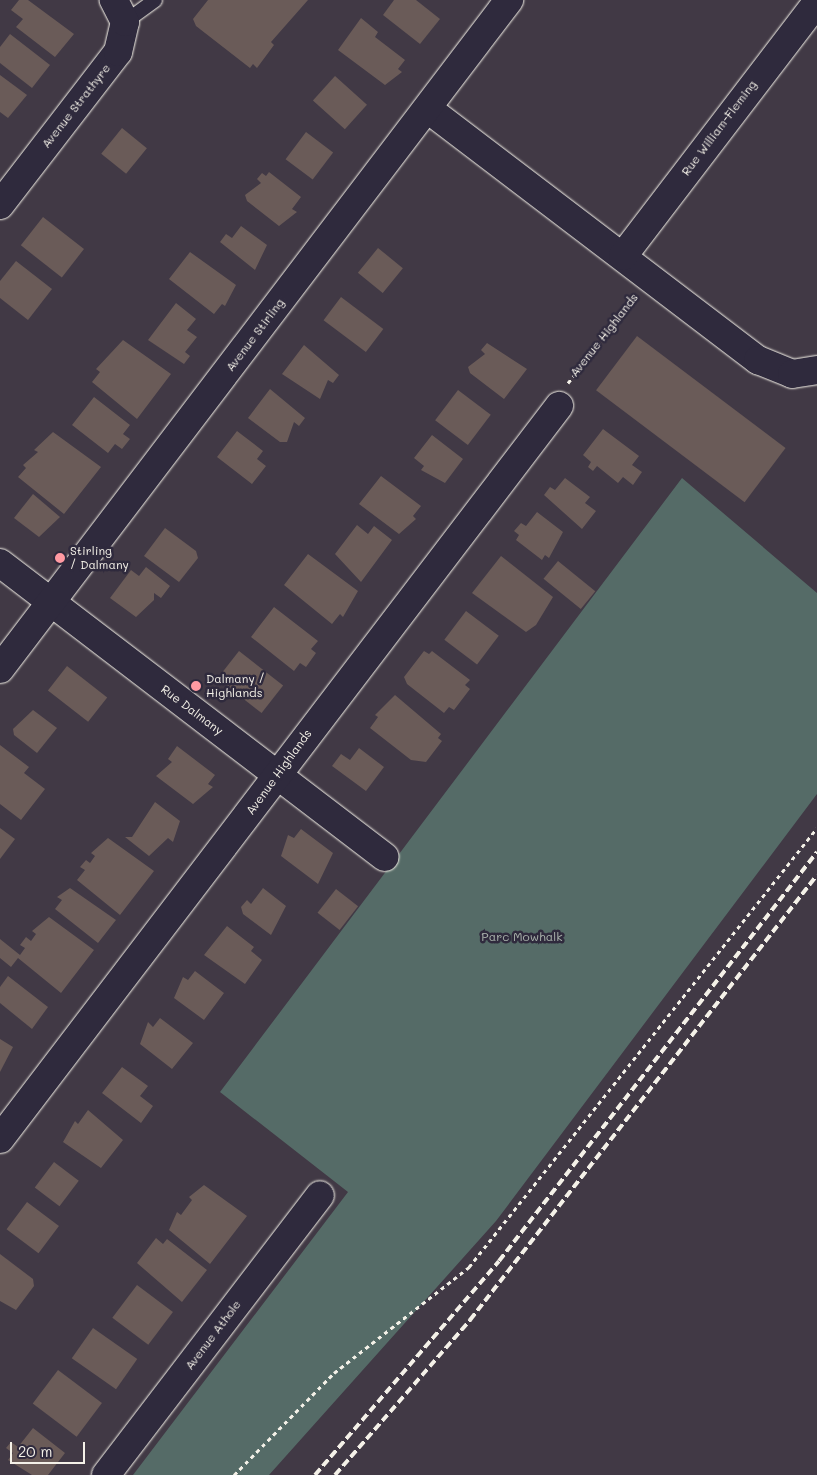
<!DOCTYPE html>
<html>
<head>
<meta charset="utf-8">
<style>
	body { margin:0 }
	#map { position:relative; width:817px; height:1475px; overflow:hidden; background:#413945; font-family:Mali,sans-serif }
	div>[style] { position:absolute }
	.green>* { inset:0; background:#556b67 }
	.building>* { inset:0; background:#6a5b58; transform-origin:0 0 }
	.path>* { height:3px; margin-top:-1.5px; transform-origin:0; background:repeating-linear-gradient(90deg,#f4f1e8 0 4px,transparent 0 8px) }
	.roads { filter:drop-shadow(0 0 1px #f4f1e8) drop-shadow(0 0 1px #f4f1e8) }
	.lane>* { height:14px; margin:-7px; padding:0 7px; transform-origin:7px; border-radius:7px; background:#2f2a3d }
	.street>* { height:28px; margin:-14px; padding:0 14px; transform-origin:14px; border-radius:14px; background:#2f2a3d }
	.rail>* { height:4px; margin-top:-2px; transform-origin:0; background:repeating-linear-gradient(90deg,#f4f1e8 0 8px,transparent 0 12px) }
	.dots>* { width:14px; height:14px; translate:-50% -50%; box-sizing:border-box; border:2px solid #2f2a3d; border-radius:50% }
	span { translate:-50% -50%; white-space:nowrap; text-align:center; line-height:1.15; -webkit-text-stroke:5px #2f2a3d; paint-order:stroke }
	.street-label { font-size:12px; color:#f4f1e8 }
	.poi-label { font-size:12px; color:#f4f1e8 }
	.left { translate:0 -50%; text-align:left }
	.park-label { font-size:12px; color:#acb5ae }
	.scale { position:absolute; left:10px; top:1442px; width:75px; height:22px; box-sizing:border-box; border:2px solid #f4f1e8; border-top:0; padding-left:6px; font-size:15px; line-height:18px; white-space:nowrap; color:#f4f1e8; -webkit-text-stroke:4px #2f2a3d; paint-order:stroke }
</style>
</head>
<body>
<div id="map">
	<div class="green">
		<i style="clip-path:polygon(682px 478px,817px 593px,817px 794px,496px 1221px,269px 1475px,133px 1475px,348px 1192px,220px 1092px)"></i>
	</div>
	<div class="building">
		<i style="clip-path:polygon(19px 0,28px 0,74px 34px,55px 57px,16px 27px,23px 19px,11px 10px)"></i>
		<i style="clip-path:polygon(208px 0,308px 0,271px 42px,274px 45px,257px 68px,253px 64px,250px 68px,196px 26px,193px 19px)"></i>
		<i style="clip-path:polygon(394px 0,416px 0,440px 19px,420px 44px,383px 15px)"></i>
		<i style="clip-path:polygon(361px 18px,378px 32px,375px 37px,405px 60px,398px 69px,402px 72px,385px 85px,338px 50px)"></i>
		<i style="clip-path:polygon(10px 34px,50px 65px,32px 88px,0 63px,0 47px)"></i>
		<i style="clip-path:polygon(0 75px,27px 95px,8px 118px,0 112px)"></i>
		<i style="left:335px;top:76px;width:43px;height:33px;rotate:42deg"></i>
		<i style="left:122px;top:128px;width:32px;height:33px;rotate:39deg"></i>
		<i style="left:306px;top:132px;width:34px;height:34px;rotate:37deg"></i>
		<i style="clip-path:polygon(269px 172px,301px 197px,292px 209px,297px 212px,279px 226px,247px 201px,245px 195px,261px 183px,257px 179px,262px 173px,266px 176px)"></i>
		<i style="left:43px;top:217px;width:52px;height:36px;rotate:38deg"></i>
		<i style="clip-path:polygon(241px 226px,267px 245px,255px 270px,220px 242px,226px 234px,232px 238px)"></i>
		<i style="left:378px;top:248px;width:32px;height:32px;rotate:39deg"></i>
		<i style="clip-path:polygon(190px 252px,236px 285px,225px 306px,222px 304px,214px 314px,169px 279px)"></i>
		<i style="clip-path:polygon(16px 261px,52px 289px,28px 320px,0 298px,0 281px)"></i>
		<i style="left:341px;top:297px;width:53px;height:29px;rotate:37deg"></i>
		<i style="clip-path:polygon(176px 303px,196px 319px,187px 330px,197px 337px,185px 352px,190px 356px,184px 364px,148px 340px)"></i>
		<i style="left:637px;top:336px;width:186px;height:68px;rotate:37deg"></i>
		<i style="clip-path:polygon(123px 340px,171px 374px,137px 419px,92px 382px,100px 372px,96px 369px)"></i>
		<i style="clip-path:polygon(487px 343px,527px 369px,504px 399px,470px 373px,468px 367px,485px 354px,481px 350px)"></i>
		<i style="clip-path:polygon(304px 345px,339px 375px,333px 383px,328px 380px,320px 399px,282px 374px)"></i>
		<i style="clip-path:polygon(270px 389px,305px 418px,299px 426px,294px 422px,287px 442px,280px 442px,248px 418px)"></i>
		<i style="left:458px;top:390px;width:41px;height:38px;rotate:37deg"></i>
		<i style="clip-path:polygon(94px 397px,130px 425px,123px 434px,130px 439px,122px 449px,115px 444px,108px 453px,72px 425px)"></i>
		<i style="clip-path:polygon(603px 429px,639px 456px,632px 465px,642px 472px,633px 485px,623px 477px,618px 483px,597px 466px,593px 471px,588px 467px,591px 462px,583px 455px)"></i>
		<i style="clip-path:polygon(237px 431px,263px 451px,257px 459px,266px 466px,252px 484px,217px 457px)"></i>
		<i style="clip-path:polygon(53px 432px,101px 467px,64px 514px,18px 477px,26px 468px,23px 465px,38px 452px,34px 450px)"></i>
		<i style="clip-path:polygon(432px 435px,463px 459px,445px 483px,421px 470px,424px 466px,414px 458px)"></i>
		<i style="clip-path:polygon(381px 476px,421px 506px,413px 516px,416px 519px,399px 534px,359px 504px)"></i>
		<i style="clip-path:polygon(565px 478px,590px 497px,585px 503px,596px 511px,582px 529px,544px 495px,550px 487px,555px 490px)"></i>
		<i style="clip-path:polygon(33px 494px,60px 517px,39px 537px,14px 518px)"></i>
		<i style="clip-path:polygon(537px 512px,563px 532px,549px 558px,545px 555px,542px 560px,516px 540px,519px 535px,514px 531px,521px 523px,526px 526px)"></i>
		<i style="clip-path:polygon(357px 525px,368px 534px,374px 526px,392px 540px,361px 582px,335px 554px)"></i>
		<i style="clip-path:polygon(165px 528px,196px 551px,198px 558px,179px 582px,144px 556px)"></i>
		<i style="clip-path:polygon(308px 554px,358px 591px,343px 617px,340px 614px,332px 624px,284px 585px)"></i>
		<i style="clip-path:polygon(501px 556px,553px 597px,536px 625px,526px 632px,472px 593px)"></i>
		<i style="left:558px;top:561px;width:48px;height:23px;rotate:39deg"></i>
		<i style="clip-path:polygon(146px 567px,170px 586px,161px 598px,154px 593px,154px 600px,136px 617px,110px 598px,131px 570px,139px 576px)"></i>
		<i style="clip-path:polygon(274px 607px,318px 641px,311px 649px,316px 653px,306px 667px,300px 663px,294px 671px,251px 637px)"></i>
		<i style="left:466px;top:611px;width:41px;height:36px;rotate:37deg"></i>
		<i style="left:239px;top:651px;width:56px;height:35px;rotate:38deg"></i>
		<i style="clip-path:polygon(424px 651px,429px 654px,432px 651px,470px 680px,465px 685px,470px 689px,454px 710px,449px 707px,444px 713px,407px 684px,404px 677px)"></i>
		<i style="left:67px;top:666px;width:51px;height:31px;rotate:38deg"></i>
		<i style="clip-path:polygon(395px 695px,441px 734px,438px 738px,442px 741px,426px 762px,411px 760px,370px 728px,378px 717px,375px 715px)"></i>
		<i style="clip-path:polygon(33px 710px,57px 728px,37px 753px,14px 735px,13px 729px)"></i>
		<i style="clip-path:polygon(0 745px,29px 767px,24px 773px,45px 789px,21px 820px,0 804px)"></i>
		<i style="clip-path:polygon(177px 746px,215px 775px,208px 784px,213px 787px,193px 804px,156px 776px,172px 762px,168px 759px)"></i>
		<i style="clip-path:polygon(359px 748px,384px 767px,366px 791px,332px 766px,341px 754px,350px 760px)"></i>
		<i style="clip-path:polygon(155px 802px,180px 821px,173px 842px,168px 838px,149px 856px,125px 837px,132px 837px)"></i>
		<i style="clip-path:polygon(0 828px,15px 839px,0 859px)"></i>
		<i style="clip-path:polygon(301px 829px,333px 853px,318px 884px,281px 856px,288px 835px,294px 838px)"></i>
		<i style="clip-path:polygon(108px 838px,154px 871px,120px 915px,77px 880px,85px 870px,80px 867px,86px 860px,90px 863px,95px 856px,91px 853px)"></i>
		<i style="clip-path:polygon(70px 888px,116px 920px,98px 943px,55px 909px,62px 900px,57px 897px)"></i>
		<i style="clip-path:polygon(263px 888px,286px 906px,271px 935px,243px 914px,241px 907px,247px 900px,251px 904px)"></i>
		<i style="left:336px;top:889px;width:28px;height:30px;rotate:38deg"></i>
		<i style="clip-path:polygon(49px 917px,94px 950px,61px 993px,18px 958px,11px 967px,0 958px,0 939px,20px 955px,25px 948px,20px 945px,26px 937px,31px 941px,36px 934px,32px 931px)"></i>
		<i style="clip-path:polygon(227px 926px,254px 947px,251px 951px,262px 960px,245px 984px,204px 955px)"></i>
		<i style="clip-path:polygon(195px 971px,224px 993px,204px 1020px,174px 998px,183px 977px,188px 980px)"></i>
		<i style="clip-path:polygon(8px 976px,48px 1007px,32px 1029px,0 1003px,0 987px)"></i>
		<i style="clip-path:polygon(160px 1018px,193px 1043px,172px 1069px,140px 1044px,148px 1022px,153px 1027px)"></i>
		<i style="clip-path:polygon(0 1039px,13px 1047px,0 1072px)"></i>
		<i style="clip-path:polygon(122px 1067px,148px 1086px,140px 1096px,153px 1106px,141px 1123px,102px 1093px)"></i>
		<i style="clip-path:polygon(88px 1110px,123px 1140px,101px 1168px,63px 1142px,75px 1121px,78px 1124px)"></i>
		<i style="left:54px;top:1162px;width:31px;height:32px;rotate:37deg"></i>
		<i style="clip-path:polygon(204px 1185px,247px 1216px,210px 1264px,169px 1230px,177px 1212px,181px 1215px,192px 1200px,189px 1197px)"></i>
		<i style="left:27px;top:1202px;width:40px;height:34px;rotate:37deg"></i>
		<i style="clip-path:polygon(156px 1238px,163px 1244px,167px 1239px,207px 1270px,182px 1302px,137px 1263px)"></i>
		<i style="clip-path:polygon(0 1254px,33px 1279px,34px 1286px,16px 1310px,0 1301px)"></i>
		<i style="left:137px;top:1285px;width:45px;height:41px;rotate:37deg"></i>
		<i style="left:93px;top:1328px;width:54px;height:37px;rotate:35deg"></i>
		<i style="left:58px;top:1370px;width:55px;height:42px;rotate:37deg"></i>
		<i style="clip-path:polygon(33px 1428px,65px 1453px,48px 1475px,32px 1475px,8px 1460px,13px 1453px,6px 1448px,11px 1442px,18px 1447px)"></i>
	</div>
	<div class="path">
		<i style="left:568px;top:383px;width:108px;rotate:-52.5deg"></i>
		<i style="left:234px;top:1475px;width:143px;rotate:-45.6deg"></i>
		<i style="left:334px;top:1373px;width:172px;rotate:-38.1deg"></i>
		<i style="left:469px;top:1267px;width:560px;rotate:-51.6deg"></i>
	</div>
	<div class="roads">
		<div class="lane">
			<i style="left:125px;top:22px;width:37px;rotate:-36deg"></i>
		</div>
		<div class="street">
			<i style="left:428px;top:109px;width:415px;rotate:37.3deg"></i>
			<i style="left:758px;top:360px;width:37px;rotate:22deg"></i>
			<i style="left:792px;top:374px;width:25px;rotate:-9deg"></i>
			<i style="left:0;top:205px;width:193px;rotate:-52.4deg"></i>
			<i style="left:118px;top:52px;width:31px;rotate:-77deg"></i>
			<i style="left:125px;top:22px;width:25px;rotate:-117deg"></i>
			<i style="left:623px;top:256px;width:320px;rotate:-52.6deg"></i>
			<i style="left:0;top:563px;width:484px;rotate:37.4deg"></i>
			<i style="left:0;top:669px;width:841px;rotate:-52.73deg"></i>
			<i style="left:0;top:1139px;width:922px;rotate:-52.67deg"></i>
			<i style="left:106px;top:1475px;width:352px;rotate:-52.6deg"></i>
		</div>
	</div>
	<div class="rail">
		<i style="left:315px;top:1475px;width:282px;rotate:-49.3deg"></i>
		<i style="left:499px;top:1261px;width:518px;rotate:-52.13deg"></i>
		<i style="left:335px;top:1475px;width:206px;rotate:-48.9deg"></i>
		<i style="left:470px;top:1320px;width:564px;rotate:-52.05deg"></i>
	</div>
	<div class="dots">
		<i style="left:60px;top:558px;background:#ff9aa2"></i>
		<i style="left:196px;top:686px;background:#ff9aa2"></i>
	</div>
	<div class="street-label">
		<span style="left:76px;top:106px;rotate:-52deg">Avenue Strathyre</span>
		<span style="left:719px;top:128px;rotate:-53deg">Rue William-Fleming</span>
		<span style="left:255px;top:335px;rotate:-53deg">Avenue Stirling</span>
		<span style="left:604px;top:335px;rotate:-52deg">Avenue Highlands</span>
		<span style="left:192px;top:710px;rotate:37deg">Rue Dalmany</span>
		<span style="left:279px;top:772px;rotate:-54deg">Avenue Highlands</span>
		<span style="left:213px;top:1335px;rotate:-53deg">Avenue Athole</span>
	</div>
	<div class="poi-label">
		<span class="left" style="left:70px;top:558px">Stirling<br>/ Dalmany</span>
		<span class="left" style="left:206px;top:686px">Dalmany /<br>Highlands</span>
	</div>
	<div class="park-label">
		<span style="left:522px;top:937px">Parc Mowhalk</span>
	</div>
	<div class="scale">20 m</div>
</div>
</body>
</html>
